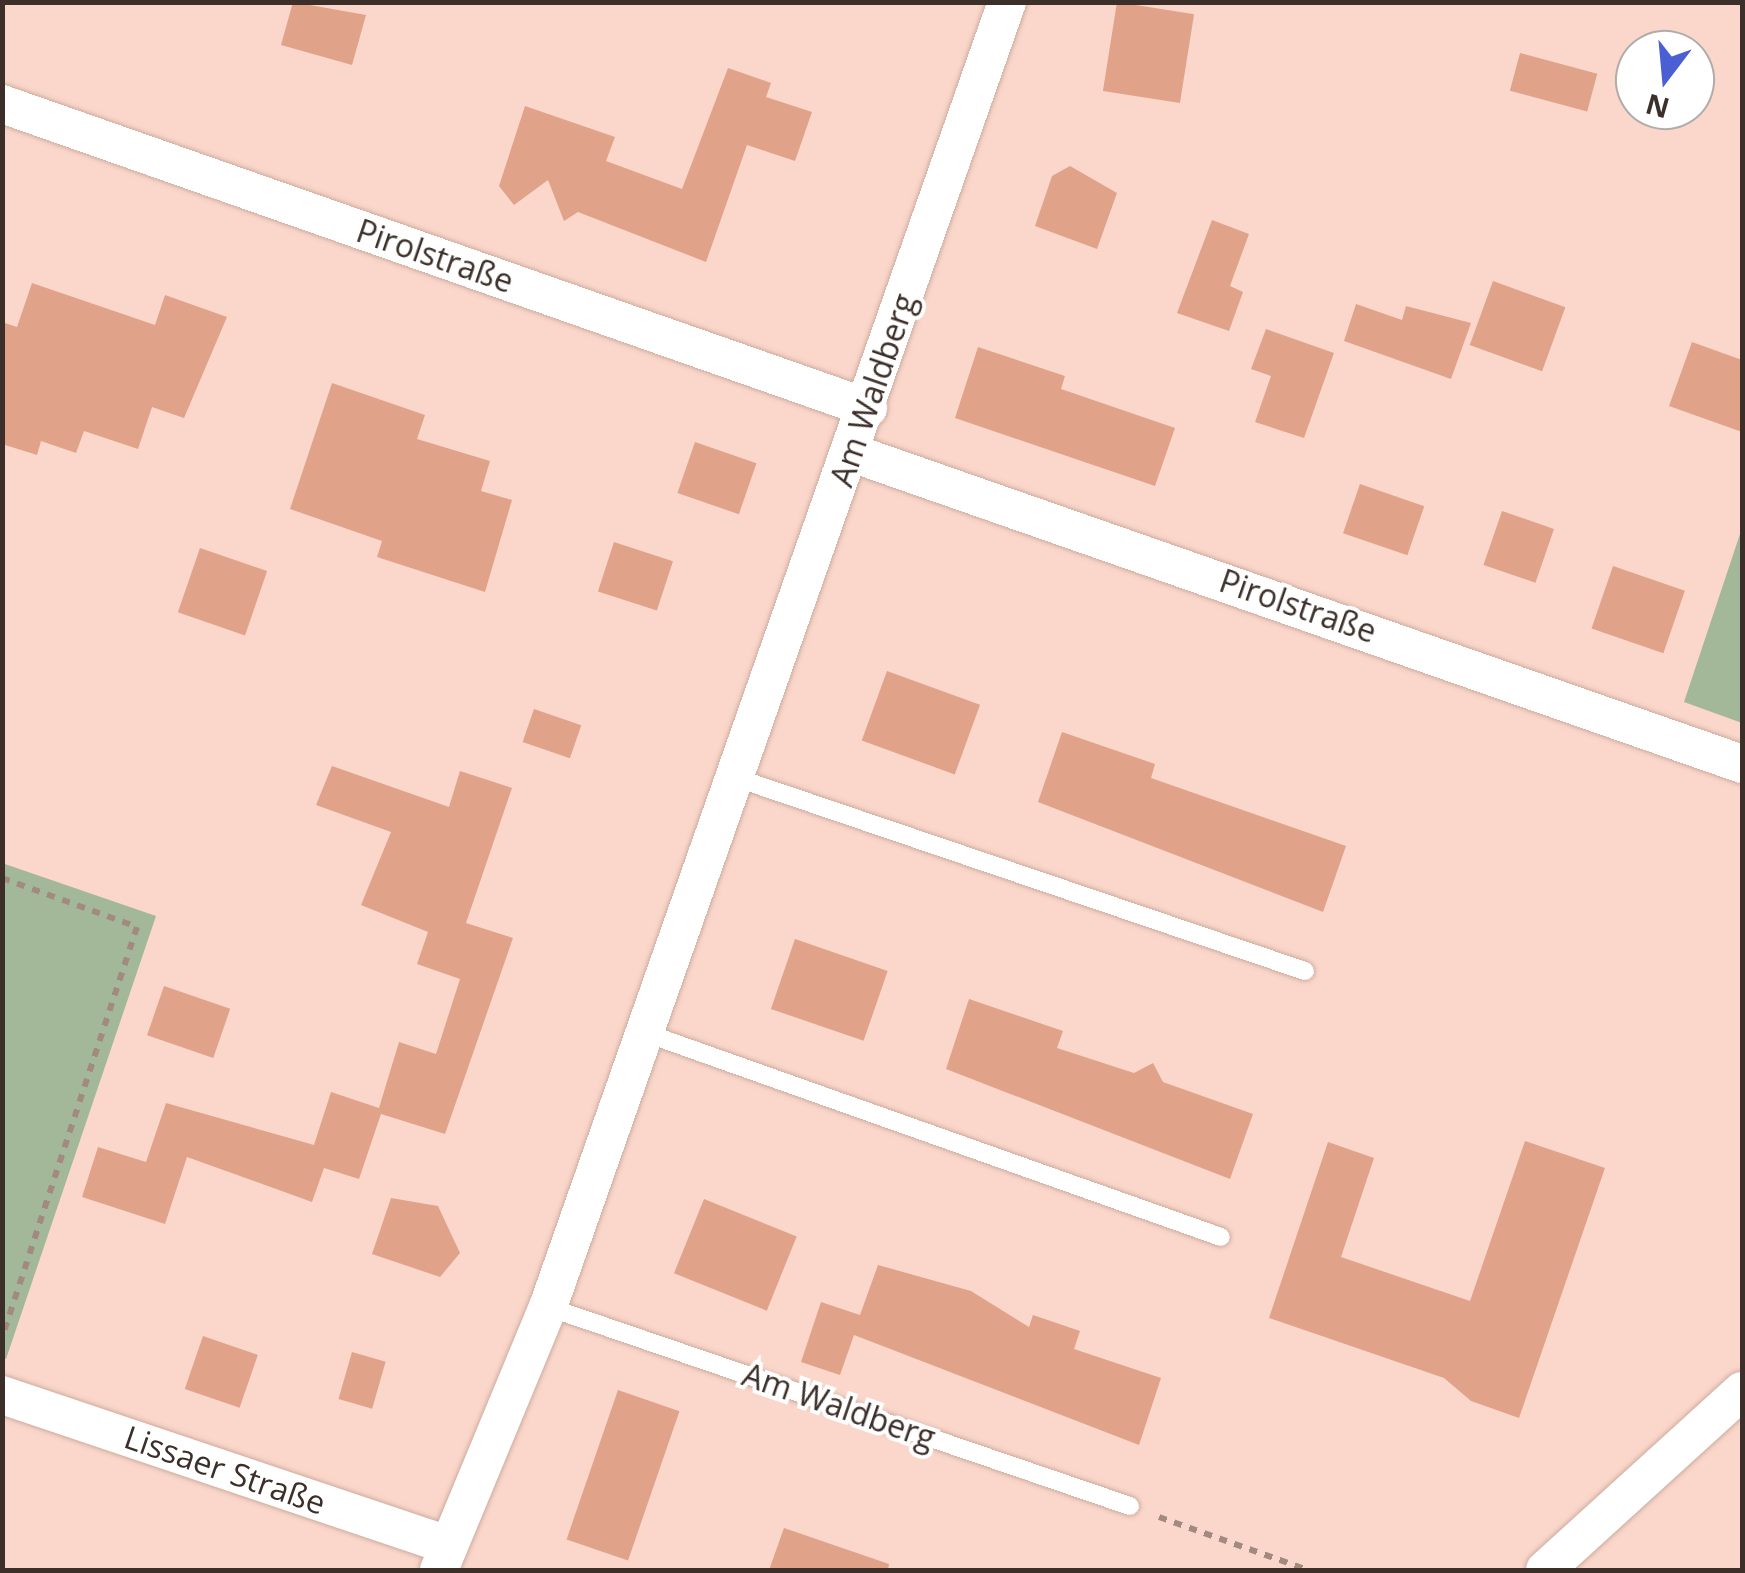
<!DOCTYPE html>
<html>
<head>
<meta charset="utf-8">
<style>
	body { margin:0 }
	#map { position:relative; width:1745px; height:1573px; overflow:hidden; background:#fad7ca; font-family:"Open Sans",sans-serif }
	div>[style] { position:absolute }
	.green>* { inset:0; background:#a2b898 }
	.building>* { inset:0; background:#e0a38a; transform-origin:0 0 }
	.path>* { height:6px; margin-top:-3px; transform-origin:0; background:repeating-linear-gradient(90deg,#a38a81 0 8px,transparent 0 16px) }
	.roads { filter:drop-shadow(0 0 2px #cdab9f) drop-shadow(0 0 2px #cdab9f) }
	.service>* { height:18px; margin:-9px; padding:0 9px; transform-origin:9px; border-radius:9px; background:#fff }
	.minor>* { height:38px; margin:-19px; padding:0 19px; transform-origin:19px; border-radius:19px; background:#fff }
	span { translate:-50% -50%; white-space:nowrap; text-align:center; line-height:1.15; -webkit-text-stroke:8px #fff; paint-order:stroke }
	.street-label { font-size:32px; color:#3c2f2a }
	.frame { position:absolute; inset:0; border:5px solid #3c2f2a; pointer-events:none }
	.north { position:absolute; left:1615px; top:30px; width:100px; height:100px; box-sizing:border-box; background:#fff; border:2px solid #b1acaa; border-radius:50%; rotate:196deg; font-size:28px; font-weight:700; line-height:40px; text-align:center; color:#3c2f2a }
	.north::after { content:''; display:block; margin:auto; width:35px; height:45px; background:#4b5fd4; clip-path:polygon(50% 0,100% 100%,50% 72%,0 100%) }
</style>
</head>
<body>
<div id="map">
	<div class="green">
		<i style="clip-path:polygon(1742px 528px,1742px 723px,1684px 702px)"></i>
		<i style="clip-path:polygon(2px 863px,156px 916px,6px 1359px,2px 1358px)"></i>
	</div>
	<div class="building">
		<i style="clip-path:polygon(293px 2px,366px 15px,352px 65px,281px 45px)"></i>
		<i style="left:1117px;top:2px;width:78px;height:90px;rotate:9deg"></i>
		<i style="left:1520px;top:53px;width:80px;height:39px;rotate:15deg"></i>
		<i style="clip-path:polygon(728px 68px,771px 83px,766px 97px,812px 112px,795px 161px,747px 145px,706px 262px,578px 212px,564px 221px,548px 180px,514px 205px,499px 186px,525px 106px,615px 137px,606px 161px,682px 189px)"></i>
		<i style="clip-path:polygon(1070px 166px,1117px 193px,1097px 249px,1035px 226px,1052px 176px)"></i>
		<i style="clip-path:polygon(1212px 220px,1249px 234px,1230px 286px,1243px 292px,1229px 331px,1177px 313px)"></i>
		<i style="left:1493px;top:281px;width:77px;height:68px;rotate:20deg"></i>
		<i style="clip-path:polygon(32px 283px,155px 325px,165px 295px,227px 317px,184px 418px,152px 407px,138px 449px,84px 431px,76px 453px,41px 441px,37px 455px,2px 444px,2px 322px,17px 327px)"></i>
		<i style="clip-path:polygon(1356px 304px,1402px 320px,1406px 306px,1471px 323px,1451px 379px,1344px 341px)"></i>
		<i style="clip-path:polygon(1266px 329px,1334px 353px,1304px 438px,1255px 422px,1271px 376px,1251px 369px)"></i>
		<i style="clip-path:polygon(1692px 342px,1742px 360px,1742px 432px,1669px 406px)"></i>
		<i style="clip-path:polygon(978px 347px,1065px 376px,1061px 389px,1175px 428px,1155px 486px,955px 418px)"></i>
		<i style="clip-path:polygon(332px 383px,425px 415px,417px 439px,490px 461px,481px 491px,512px 500px,485px 592px,377px 557px,382px 541px,290px 509px)"></i>
		<i style="left:695px;top:442px;width:65px;height:54px;rotate:19deg"></i>
		<i style="left:1360px;top:484px;width:68px;height:52px;rotate:19deg"></i>
		<i style="left:1502px;top:511px;width:55px;height:57px;rotate:19deg"></i>
		<i style="left:614px;top:542px;width:62px;height:52px;rotate:18deg"></i>
		<i style="left:200px;top:548px;width:71px;height:68px;rotate:19deg"></i>
		<i style="left:1613px;top:566px;width:76px;height:66px;rotate:19deg"></i>
		<i style="left:887px;top:671px;width:99px;height:74px;rotate:20deg"></i>
		<i style="left:534px;top:709px;width:50px;height:35px;rotate:19deg"></i>
		<i style="clip-path:polygon(1062px 732px,1155px 764px,1151px 778px,1346px 846px,1323px 912px,1038px 802px)"></i>
		<i style="clip-path:polygon(332px 766px,449px 807px,460px 771px,512px 788px,466px 923px,513px 938px,445px 1134px,381px 1114px,359px 1179px,324px 1168px,312px 1202px,187px 1157px,165px 1224px,82px 1197px,98px 1147px,146px 1162px,166px 1103px,314px 1145px,331px 1092px,379px 1108px,399px 1042px,436px 1054px,460px 979px,417px 964px,428px 932px,361px 905px,391px 832px,316px 805px)"></i>
		<i style="left:795px;top:939px;width:98px;height:74px;rotate:19deg"></i>
		<i style="left:164px;top:986px;width:70px;height:52px;rotate:19deg"></i>
		<i style="clip-path:polygon(969px 999px,1063px 1031px,1057px 1048px,1134px 1073px,1153px 1063px,1163px 1082px,1253px 1114px,1230px 1179px,946px 1069px)"></i>
		<i style="clip-path:polygon(1525px 1141px,1605px 1168px,1519px 1418px,1471px 1401px,1444px 1378px,1269px 1318px,1328px 1142px,1374px 1158px,1341px 1257px,1470px 1301px)"></i>
		<i style="clip-path:polygon(391px 1198px,438px 1206px,460px 1253px,440px 1277px,372px 1254px)"></i>
		<i style="left:704px;top:1199px;width:100px;height:80px;rotate:22deg"></i>
		<i style="clip-path:polygon(878px 1265px,971px 1291px,1029px 1327px,1033px 1315px,1080px 1331px,1074px 1349px,1161px 1378px,1139px 1445px,854px 1335px,840px 1375px,801px 1362px,821px 1302px,860px 1315px)"></i>
		<i style="left:203px;top:1336px;width:58px;height:56px;rotate:19deg"></i>
		<i style="left:352px;top:1352px;width:35px;height:49px;rotate:16deg"></i>
		<i style="left:618px;top:1390px;width:65px;height:158px;rotate:19deg"></i>
		<i style="clip-path:polygon(784px 1528px,889px 1564px,888px 1570px,769px 1570px)"></i>
	</div>
	<div class="path">
		<i style="left:2px;top:878px;width:144px;rotate:19.9deg"></i>
		<i style="left:137px;top:927px;width:432px;rotate:108.2deg"></i>
		<i style="left:1159px;top:1517px;width:158px;rotate:19.6deg"></i>
	</div>
	<div class="roads">
		<div class="service">
			<i style="left:734px;top:777px;width:603px;rotate:18.77deg"></i>
			<i style="left:643px;top:1032px;width:613px;rotate:19.53deg"></i>
			<i style="left:548px;top:1307px;width:615px;rotate:18.88deg"></i>
		</div>
		<div class="minor">
			<i style="left:2px;top:104px;width:918px;rotate:19.34deg"></i>
			<i style="left:852px;top:453px;width:943px;rotate:19.26deg"></i>
			<i style="left:2px;top:1395px;width:470px;rotate:18.6deg"></i>
			<i style="left:439px;top:1570px;width:285px;rotate:-67.5deg"></i>
			<i style="left:548px;top:1307px;width:1383px;rotate:-70.62deg"></i>
			<i style="left:1545px;top:1570px;width:266px;rotate:-42.3deg"></i>
		</div>
	</div>
	<div class="street-label">
		<span style="left:435px;top:256px;rotate:19deg">Pirolstraße</span>
		<span style="left:873px;top:390px;rotate:-71deg">Am Waldberg</span>
		<span style="left:1298px;top:606px;rotate:19deg">Pirolstraße</span>
		<span style="left:839px;top:1406px;rotate:19deg">Am Waldberg</span>
		<span style="left:225px;top:1470px;rotate:19deg">Lissaer Straße</span>
	</div>
	<div class="frame"></div>
	<div class="north">N</div>
</div>
</body>
</html>
